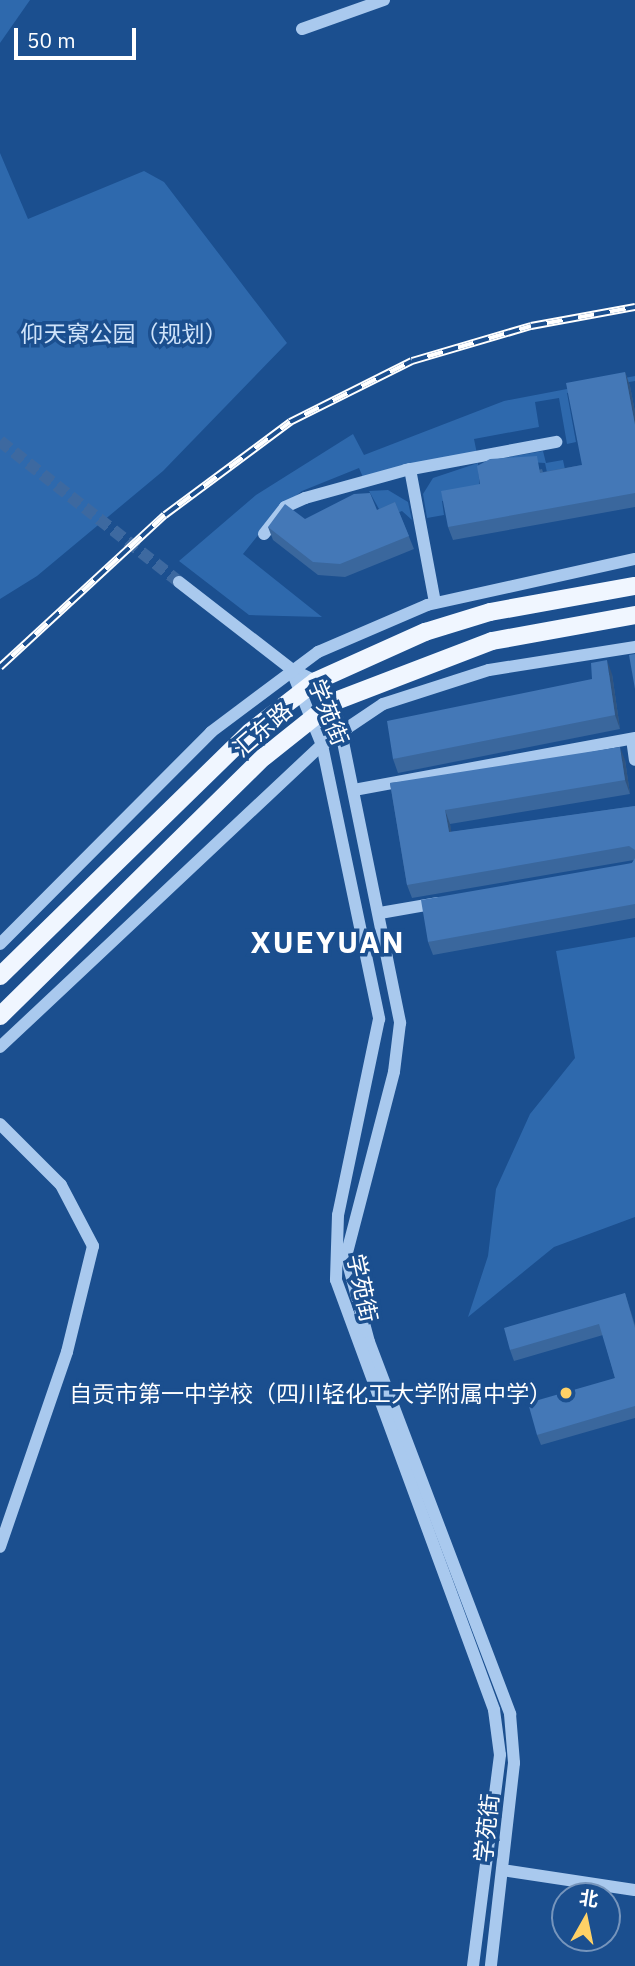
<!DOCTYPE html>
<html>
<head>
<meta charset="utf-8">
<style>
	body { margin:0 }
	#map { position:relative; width:635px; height:1966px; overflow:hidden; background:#1b4f8f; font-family:"IBM Plex Sans","Noto Sans SC",sans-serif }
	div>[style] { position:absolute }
	.green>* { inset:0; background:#2e69ad }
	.minor-tunnel>* { height:12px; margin-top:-6px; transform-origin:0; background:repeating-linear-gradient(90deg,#3d69a0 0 12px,transparent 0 18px) }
	.minor>* { height:12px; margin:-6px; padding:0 6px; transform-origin:6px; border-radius:6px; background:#a9c9ee }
	.major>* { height:18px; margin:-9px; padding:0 9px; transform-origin:9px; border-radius:9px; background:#f0f6ff }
	.rail>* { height:8px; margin-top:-4px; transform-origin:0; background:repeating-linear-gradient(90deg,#1b4f8f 0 16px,#fff 0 32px); box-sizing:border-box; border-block:2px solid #fff }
	.wall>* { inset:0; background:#3a679d }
	.shaded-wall>* { inset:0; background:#305480 }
	.building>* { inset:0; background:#4478b7 }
	.dots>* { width:19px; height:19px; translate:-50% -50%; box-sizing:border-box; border:4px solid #1b4f8f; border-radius:50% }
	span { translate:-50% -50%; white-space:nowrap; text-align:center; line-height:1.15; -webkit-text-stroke:7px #1b4f8f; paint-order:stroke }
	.park-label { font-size:23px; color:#cfe3fa }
	.street-label { font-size:23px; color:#fff }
	.poi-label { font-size:23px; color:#fff }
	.right { translate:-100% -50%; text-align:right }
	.district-label { font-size:30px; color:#fff; font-weight:700; letter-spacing:2px }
	.north { position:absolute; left:551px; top:1882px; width:70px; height:70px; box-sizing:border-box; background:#1b4f8f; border:2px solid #7695bc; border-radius:50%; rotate:9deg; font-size:19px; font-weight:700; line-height:28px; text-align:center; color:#fff }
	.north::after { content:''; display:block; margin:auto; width:24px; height:32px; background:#ffd166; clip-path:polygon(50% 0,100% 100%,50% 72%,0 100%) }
	.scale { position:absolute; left:14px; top:28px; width:122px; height:32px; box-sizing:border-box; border:4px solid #fff; border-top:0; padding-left:9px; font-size:21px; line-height:24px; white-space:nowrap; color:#fff; -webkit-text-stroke:5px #1b4f8f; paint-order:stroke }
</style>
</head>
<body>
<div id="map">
	<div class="green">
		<i style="clip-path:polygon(0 0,30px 0,0 43px)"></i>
		<i style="clip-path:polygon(0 153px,28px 219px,144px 171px,164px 182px,287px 343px,163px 471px,37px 576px,0 599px)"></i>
		<i style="clip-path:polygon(635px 376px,635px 381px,567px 393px,576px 442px,567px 444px,559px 398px,535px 402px,539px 427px,474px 439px,477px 454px,365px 482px,359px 468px,302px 491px,278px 510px,243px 554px,322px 617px,249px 615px,179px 561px,256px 495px,353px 434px,364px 455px,504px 401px)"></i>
		<i style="clip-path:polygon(543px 451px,546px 463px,563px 460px,567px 479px,549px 482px,545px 463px,493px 460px)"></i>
		<i style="clip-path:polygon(478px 463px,480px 494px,442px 501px,444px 515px,427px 518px,423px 494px,433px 478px)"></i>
		<i style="clip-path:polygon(388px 490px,408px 502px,412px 520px,402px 511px,384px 518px,369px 491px)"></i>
		<i style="clip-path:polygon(635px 937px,635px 1217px,554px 1247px,468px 1317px,488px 1256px,496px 1189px,530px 1114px,575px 1058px,556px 951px)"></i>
	</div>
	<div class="minor-tunnel">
		<i style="left:0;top:441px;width:228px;rotate:38.2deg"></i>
	</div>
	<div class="minor">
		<i style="left:302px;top:29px;width:87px;rotate:-19.5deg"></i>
		<i style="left:410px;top:469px;width:136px;rotate:79.4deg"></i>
		<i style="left:264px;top:534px;width:34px;rotate:-52deg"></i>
		<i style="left:285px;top:507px;width:22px;rotate:-24deg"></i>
		<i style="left:305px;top:498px;width:105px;rotate:-15.5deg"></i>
		<i style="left:406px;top:470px;width:153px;rotate:-10.6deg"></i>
		<i style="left:179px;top:582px;width:142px;rotate:37.8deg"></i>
		<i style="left:291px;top:669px;width:28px;rotate:26deg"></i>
		<i style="left:316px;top:681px;width:27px;rotate:51deg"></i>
		<i style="left:333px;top:702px;width:31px;rotate:75deg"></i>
		<i style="left:341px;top:732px;width:297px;rotate:78.5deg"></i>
		<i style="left:400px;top:1023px;width:49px;rotate:97deg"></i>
		<i style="left:394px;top:1072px;width:190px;rotate:104.6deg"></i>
		<i style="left:346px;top:1256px;width:89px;rotate:75deg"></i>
		<i style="left:369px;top:1342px;width:398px;rotate:69.2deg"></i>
		<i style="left:510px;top:1714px;width:49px;rotate:85.3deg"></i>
		<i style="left:514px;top:1763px;width:204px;rotate:96.5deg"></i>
		<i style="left:291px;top:669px;width:82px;rotate:67.8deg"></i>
		<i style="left:322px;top:745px;width:280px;rotate:78.2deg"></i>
		<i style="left:379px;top:1019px;width:200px;rotate:101.8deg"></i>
		<i style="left:338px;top:1215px;width:65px;rotate:91.8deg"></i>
		<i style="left:336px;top:1280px;width:458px;rotate:69.8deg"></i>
		<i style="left:494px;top:1710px;width:45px;rotate:82.4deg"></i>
		<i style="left:500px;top:1755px;width:213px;rotate:97.3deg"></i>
		<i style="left:632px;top:739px;width:21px;rotate:82deg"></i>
		<i style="left:354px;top:790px;width:286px;rotate:-10.5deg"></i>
		<i style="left:380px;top:913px;width:59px;rotate:-9.8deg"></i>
		<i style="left:0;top:944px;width:299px;rotate:-45.1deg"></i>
		<i style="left:211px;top:732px;width:134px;rotate:-36.8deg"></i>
		<i style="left:318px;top:652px;width:119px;rotate:-23.3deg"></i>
		<i style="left:427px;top:605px;width:213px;rotate:-12.5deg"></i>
		<i style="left:0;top:1047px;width:441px;rotate:-43.2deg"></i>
		<i style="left:322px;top:745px;width:73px;rotate:-33.9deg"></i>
		<i style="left:383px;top:704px;width:111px;rotate:-17.8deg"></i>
		<i style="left:489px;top:670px;width:148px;rotate:-9deg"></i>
		<i style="left:0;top:1124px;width:86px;rotate:45deg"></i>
		<i style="left:61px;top:1185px;width:69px;rotate:62.3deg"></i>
		<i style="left:93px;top:1246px;width:109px;rotate:103.8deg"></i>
		<i style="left:67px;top:1352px;width:206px;rotate:109deg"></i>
		<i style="left:502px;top:1870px;width:134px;rotate:8.6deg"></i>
	</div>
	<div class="major">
		<i style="left:0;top:976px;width:349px;rotate:-44.3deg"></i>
		<i style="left:250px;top:732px;width:83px;rotate:-37.7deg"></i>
		<i style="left:316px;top:681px;width:120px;rotate:-24.2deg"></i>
		<i style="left:425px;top:632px;width:68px;rotate:-17.1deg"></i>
		<i style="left:490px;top:612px;width:147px;rotate:-10.2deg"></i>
		<i style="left:0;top:1016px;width:370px;rotate:-44.5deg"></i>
		<i style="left:264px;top:757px;width:88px;rotate:-38.6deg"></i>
		<i style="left:333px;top:702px;width:170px;rotate:-21deg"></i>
		<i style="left:492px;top:641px;width:145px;rotate:-10.3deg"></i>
	</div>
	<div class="rail">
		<i style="left:0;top:667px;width:224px;rotate:-42.7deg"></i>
		<i style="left:165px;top:515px;width:156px;rotate:-36.6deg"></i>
		<i style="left:290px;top:422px;width:136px;rotate:-26.6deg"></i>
		<i style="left:412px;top:361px;width:124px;rotate:-16.4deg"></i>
		<i style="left:531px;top:326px;width:106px;rotate:-10.4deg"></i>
	</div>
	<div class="wall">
		<i style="clip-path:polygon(625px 372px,630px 386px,635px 412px,635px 507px,453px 540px,448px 527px,480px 484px,542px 469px,543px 472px,582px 465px)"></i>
		<i style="clip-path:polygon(395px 502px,414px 549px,345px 577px,318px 575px,273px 540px,268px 527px,377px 510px)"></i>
		<i style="clip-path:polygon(612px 674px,620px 729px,398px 773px,393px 759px)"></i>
		<i style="clip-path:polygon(625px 760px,630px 794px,450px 824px,451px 832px,635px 806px,635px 918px,433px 955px,428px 942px,632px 863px,634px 860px,412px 898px,407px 885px,390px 783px)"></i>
		<i style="clip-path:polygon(625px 1293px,635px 1325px,635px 1418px,541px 1445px,537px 1435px,615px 1378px,603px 1335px,514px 1361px,510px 1350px)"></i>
	</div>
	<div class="shaded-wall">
		<i style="clip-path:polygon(625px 372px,630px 386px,635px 412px,635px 425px)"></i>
		<i style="clip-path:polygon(607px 660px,612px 674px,620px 729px,615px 715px)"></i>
		<i style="clip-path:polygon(620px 747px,625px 760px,630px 794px,625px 780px)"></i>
		<i style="clip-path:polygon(445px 810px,450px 824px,454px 846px,449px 832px)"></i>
	</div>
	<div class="building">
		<i style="clip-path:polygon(625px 372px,635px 425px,635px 493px,448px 527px,441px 491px,480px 484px,477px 466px,490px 459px,537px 456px,540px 473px,582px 465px,566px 383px)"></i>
		<i style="clip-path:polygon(370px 493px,377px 510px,395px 502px,409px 536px,340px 564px,313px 562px,268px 527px,285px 504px,305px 519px,354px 494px)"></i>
		<i style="clip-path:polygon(635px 654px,635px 689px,629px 655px)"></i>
		<i style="clip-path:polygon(607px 660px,615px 715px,393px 759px,387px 721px,592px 679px,591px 663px)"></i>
		<i style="clip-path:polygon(620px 747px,625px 780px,445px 810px,449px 832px,635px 806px,635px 850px,629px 846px,407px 885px,390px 783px)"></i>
		<i style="clip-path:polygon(635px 858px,635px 904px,428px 942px,421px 900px,632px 863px)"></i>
		<i style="clip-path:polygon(625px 1293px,635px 1328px,635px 1406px,537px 1435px,528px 1403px,615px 1378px,599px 1324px,510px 1350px,504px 1328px)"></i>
	</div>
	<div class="dots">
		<i style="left:566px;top:1393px;background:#ffd166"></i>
	</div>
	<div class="park-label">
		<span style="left:124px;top:333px">仰天窝公园（规划）</span>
	</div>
	<div class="street-label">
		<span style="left:329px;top:712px;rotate:68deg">学苑街</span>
		<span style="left:262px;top:729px;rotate:-41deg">汇东路</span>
		<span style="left:363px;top:1288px;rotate:78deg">学苑街</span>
		<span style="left:486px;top:1828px;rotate:-84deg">学苑街</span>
	</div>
	<div class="poi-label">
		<span class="right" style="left:552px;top:1393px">自贡市第一中学校（四川轻化工大学附属中学）</span>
	</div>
	<div class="district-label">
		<span style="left:328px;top:942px">XUEYUAN</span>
	</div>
	<div class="north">北</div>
	<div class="scale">50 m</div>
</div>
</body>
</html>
